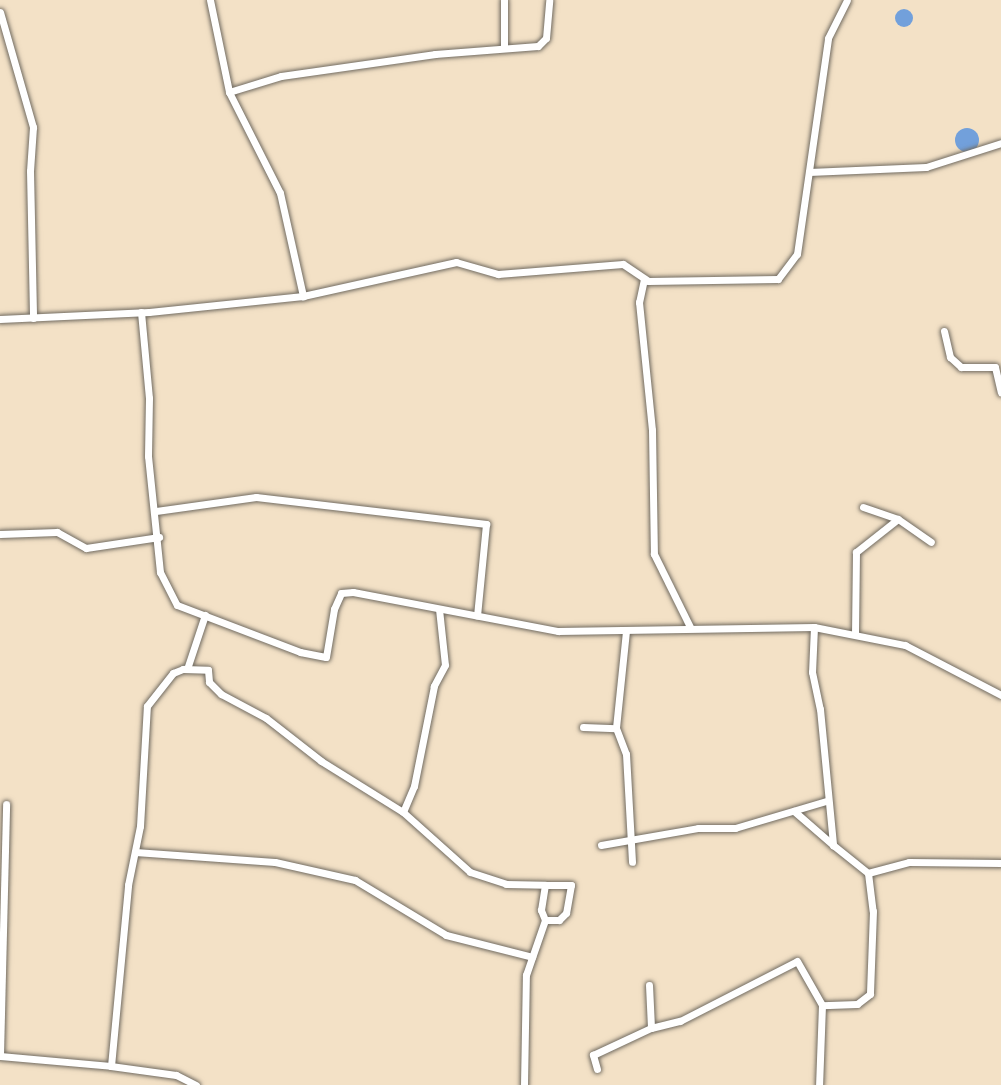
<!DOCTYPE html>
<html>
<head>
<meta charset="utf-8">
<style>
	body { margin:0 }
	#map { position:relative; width:1001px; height:1085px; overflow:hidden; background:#f3e1c6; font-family:Mali,sans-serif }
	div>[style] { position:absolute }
	.water>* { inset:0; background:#72a0db }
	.round { border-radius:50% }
	.roads { filter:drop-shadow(0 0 2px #716b61) drop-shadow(0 0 2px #716b61) }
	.minor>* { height:7px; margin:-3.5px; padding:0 3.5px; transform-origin:3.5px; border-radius:3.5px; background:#fff }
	span { translate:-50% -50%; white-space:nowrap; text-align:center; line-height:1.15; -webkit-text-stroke:7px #f7f3e8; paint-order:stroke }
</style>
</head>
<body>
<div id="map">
	<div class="water">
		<i class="round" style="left:895px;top:9px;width:18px;height:18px"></i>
		<i class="round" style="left:955px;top:128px;width:24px;height:24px"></i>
	</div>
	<div class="roads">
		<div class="minor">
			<i style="left:210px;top:0;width:94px;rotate:78.3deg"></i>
			<i style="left:229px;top:92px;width:113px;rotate:63.2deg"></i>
			<i style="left:280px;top:193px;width:106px;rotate:77.4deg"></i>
			<i style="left:504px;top:0;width:48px;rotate:90deg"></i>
			<i style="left:0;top:12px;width:120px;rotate:74deg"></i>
			<i style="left:33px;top:127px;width:44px;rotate:93.9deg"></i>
			<i style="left:30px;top:171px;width:147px;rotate:88.8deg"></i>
			<i style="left:229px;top:92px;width:54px;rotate:-17.1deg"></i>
			<i style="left:281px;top:76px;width:156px;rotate:-8.1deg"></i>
			<i style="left:435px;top:54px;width:103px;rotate:-4.4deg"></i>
			<i style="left:538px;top:46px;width:11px;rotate:-45deg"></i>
			<i style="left:546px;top:38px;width:38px;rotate:-85deg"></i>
			<i style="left:809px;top:172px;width:117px;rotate:-2.4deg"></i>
			<i style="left:926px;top:167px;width:79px;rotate:-17.7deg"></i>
			<i style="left:644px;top:279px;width:24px;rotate:102deg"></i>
			<i style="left:639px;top:302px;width:129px;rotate:84.2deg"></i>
			<i style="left:652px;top:430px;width:124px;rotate:89.1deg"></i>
			<i style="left:654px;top:554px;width:81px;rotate:63.7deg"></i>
			<i style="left:141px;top:312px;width:86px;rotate:84.7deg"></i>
			<i style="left:149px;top:398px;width:58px;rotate:91deg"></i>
			<i style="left:148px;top:456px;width:117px;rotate:84.1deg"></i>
			<i style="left:160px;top:572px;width:37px;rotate:63deg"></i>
			<i style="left:177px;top:605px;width:132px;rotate:20.9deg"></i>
			<i style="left:300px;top:652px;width:26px;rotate:11deg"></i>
			<i style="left:326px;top:657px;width:49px;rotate:-80.5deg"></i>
			<i style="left:334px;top:609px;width:17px;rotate:-66deg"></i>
			<i style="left:341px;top:593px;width:12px;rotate:-5deg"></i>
			<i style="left:353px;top:592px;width:209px;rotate:10.8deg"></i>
			<i style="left:558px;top:631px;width:256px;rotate:-0.9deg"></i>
			<i style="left:814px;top:627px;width:93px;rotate:11.2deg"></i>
			<i style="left:905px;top:645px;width:108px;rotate:27.5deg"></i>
			<i style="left:0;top:319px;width:149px;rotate:-2.7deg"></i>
			<i style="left:149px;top:312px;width:155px;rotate:-5.9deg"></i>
			<i style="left:303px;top:296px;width:157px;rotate:-12.5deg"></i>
			<i style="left:456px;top:262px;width:44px;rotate:15.9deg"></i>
			<i style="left:498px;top:274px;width:125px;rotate:-4.6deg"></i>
			<i style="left:623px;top:264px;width:30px;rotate:34deg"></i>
			<i style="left:648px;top:281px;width:130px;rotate:-0.9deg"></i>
			<i style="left:778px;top:279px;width:31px;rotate:-53deg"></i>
			<i style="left:797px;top:254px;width:218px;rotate:-81.8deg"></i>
			<i style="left:828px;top:38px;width:42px;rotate:-63.4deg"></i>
			<i style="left:944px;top:331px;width:27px;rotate:77deg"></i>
			<i style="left:950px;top:357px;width:15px;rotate:42deg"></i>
			<i style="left:961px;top:367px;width:34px"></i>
			<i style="left:995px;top:367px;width:26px;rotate:77deg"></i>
			<i style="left:863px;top:507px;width:37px;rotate:19deg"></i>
			<i style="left:898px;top:519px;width:40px;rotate:34.9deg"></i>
			<i style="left:156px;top:511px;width:101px;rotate:-8deg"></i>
			<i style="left:256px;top:497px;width:232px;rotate:6.7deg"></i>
			<i style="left:486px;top:524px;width:92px;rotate:95.6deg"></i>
			<i style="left:0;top:534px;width:57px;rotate:-2deg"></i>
			<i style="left:57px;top:532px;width:33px;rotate:29deg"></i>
			<i style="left:86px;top:548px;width:74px;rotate:-8.6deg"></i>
			<i style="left:439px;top:609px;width:56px;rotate:83.9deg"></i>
			<i style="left:445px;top:665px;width:24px;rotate:118deg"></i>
			<i style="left:434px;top:686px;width:102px;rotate:101.3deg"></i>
			<i style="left:414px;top:786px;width:28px;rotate:113deg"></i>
			<i style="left:403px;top:812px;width:90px;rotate:41.8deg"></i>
			<i style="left:470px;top:872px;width:38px;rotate:18deg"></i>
			<i style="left:506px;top:884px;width:39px;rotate:1deg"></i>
			<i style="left:814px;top:627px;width:45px;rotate:92.5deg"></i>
			<i style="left:812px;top:672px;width:38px;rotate:78deg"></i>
			<i style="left:820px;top:709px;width:137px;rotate:84.5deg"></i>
			<i style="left:833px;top:845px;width:45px;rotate:38.7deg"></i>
			<i style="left:868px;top:873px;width:38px;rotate:83deg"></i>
			<i style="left:873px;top:911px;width:83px;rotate:92.1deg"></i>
			<i style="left:870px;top:994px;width:16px;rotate:142deg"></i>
			<i style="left:857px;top:1004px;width:35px;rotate:178deg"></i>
			<i style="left:822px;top:1005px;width:80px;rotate:92.1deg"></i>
			<i style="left:626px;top:631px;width:98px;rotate:95.9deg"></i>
			<i style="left:616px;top:728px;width:28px;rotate:69deg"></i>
			<i style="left:626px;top:754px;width:108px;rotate:86.8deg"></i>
			<i style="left:855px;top:634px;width:82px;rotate:-89.3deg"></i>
			<i style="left:856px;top:552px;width:53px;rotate:-38.2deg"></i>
			<i style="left:187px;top:669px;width:57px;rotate:-71.6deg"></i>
			<i style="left:583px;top:727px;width:33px;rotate:2deg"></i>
			<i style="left:794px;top:811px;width:52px;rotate:41.1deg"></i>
			<i style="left:601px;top:845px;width:98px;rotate:-9.9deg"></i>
			<i style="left:698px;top:828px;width:37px"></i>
			<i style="left:735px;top:828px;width:95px;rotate:-16.5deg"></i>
			<i style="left:135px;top:852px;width:140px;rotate:4.1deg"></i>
			<i style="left:275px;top:862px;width:82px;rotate:12.7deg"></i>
			<i style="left:355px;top:880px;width:106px;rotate:31.1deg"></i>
			<i style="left:446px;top:935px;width:89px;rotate:14.3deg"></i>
			<i style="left:868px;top:873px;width:42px;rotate:-15deg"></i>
			<i style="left:909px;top:862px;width:92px;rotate:0.6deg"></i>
			<i style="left:649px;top:985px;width:43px;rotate:87.3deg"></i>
			<i style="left:0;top:1055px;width:251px;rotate:-88.6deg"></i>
			<i style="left:0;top:1056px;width:111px;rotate:5.1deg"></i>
			<i style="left:597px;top:1069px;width:15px;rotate:-106deg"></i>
			<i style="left:593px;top:1055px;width:64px;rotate:-25deg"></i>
			<i style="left:651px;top:1028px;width:30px;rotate:-14deg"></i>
			<i style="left:680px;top:1021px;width:131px;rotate:-27.1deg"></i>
			<i style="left:797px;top:961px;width:51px;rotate:60.4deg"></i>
			<i style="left:196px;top:1085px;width:22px;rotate:-153deg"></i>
			<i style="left:176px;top:1075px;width:66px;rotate:-172.1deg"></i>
			<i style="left:111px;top:1066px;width:182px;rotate:-84.6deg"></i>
			<i style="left:128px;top:885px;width:60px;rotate:-78.5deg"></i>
			<i style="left:140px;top:826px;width:120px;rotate:-86.7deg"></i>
			<i style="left:147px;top:706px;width:42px;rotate:-51.8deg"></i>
			<i style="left:173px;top:673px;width:11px;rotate:-22deg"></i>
			<i style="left:183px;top:669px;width:25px;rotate:2deg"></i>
			<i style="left:208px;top:670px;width:12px;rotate:85deg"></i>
			<i style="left:209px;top:682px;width:17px;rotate:45deg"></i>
			<i style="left:221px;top:694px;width:51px;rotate:28.1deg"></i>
			<i style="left:266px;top:718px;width:70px;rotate:38deg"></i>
			<i style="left:321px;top:761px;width:97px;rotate:31.9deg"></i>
			<i style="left:524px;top:1085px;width:110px;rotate:-89deg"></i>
			<i style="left:526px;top:975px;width:58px;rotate:-70.9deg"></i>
			<i style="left:545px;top:920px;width:11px;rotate:-112deg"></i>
			<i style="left:541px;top:910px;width:25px;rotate:-81deg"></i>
			<i style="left:545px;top:885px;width:26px"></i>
			<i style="left:571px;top:885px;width:28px;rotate:100deg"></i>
			<i style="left:566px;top:913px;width:10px;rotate:135deg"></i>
			<i style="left:559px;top:920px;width:14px;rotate:180deg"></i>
		</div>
	</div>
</div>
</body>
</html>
